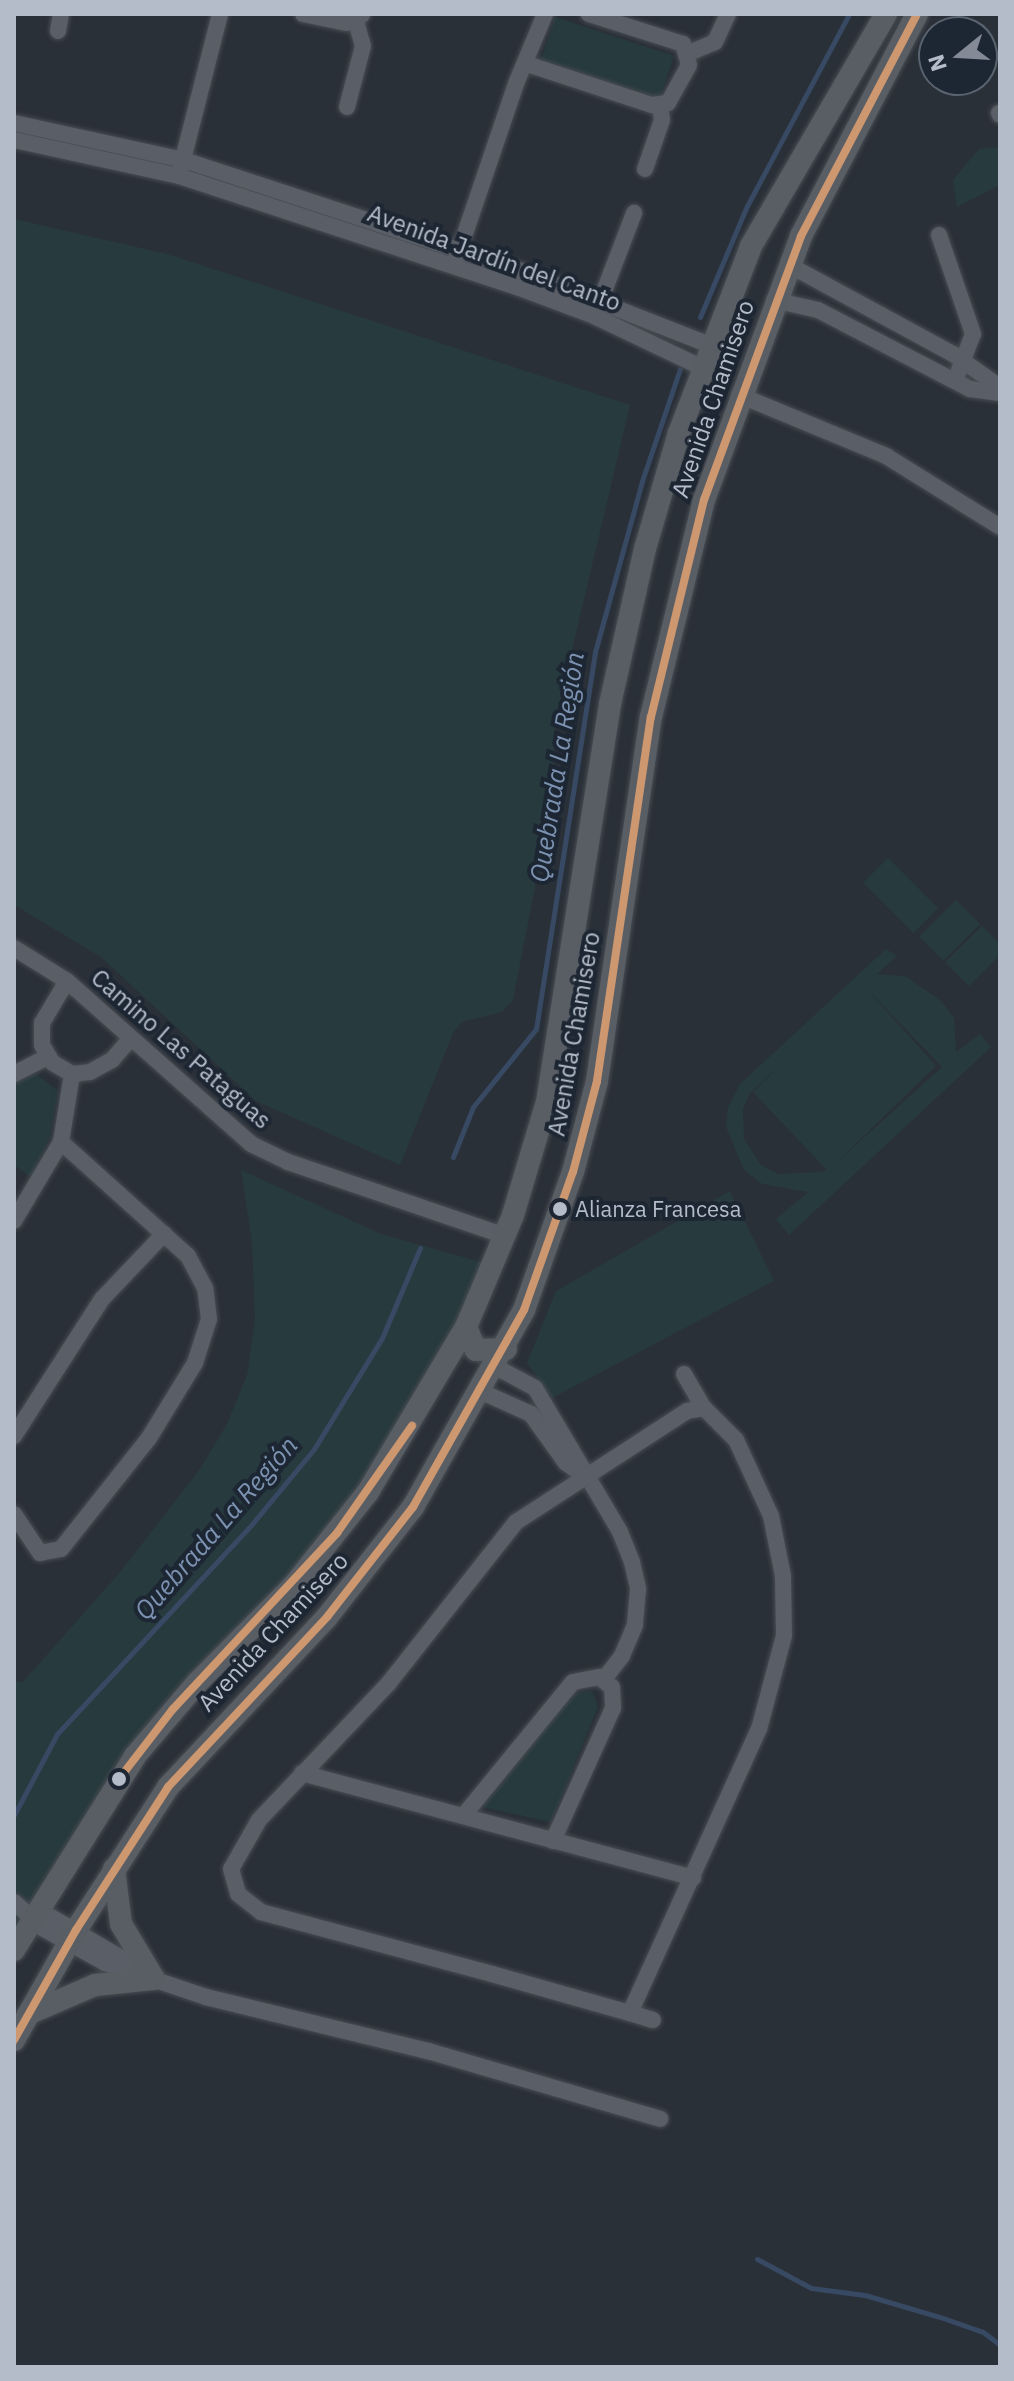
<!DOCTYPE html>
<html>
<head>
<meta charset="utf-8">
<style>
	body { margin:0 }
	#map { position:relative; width:1014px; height:2381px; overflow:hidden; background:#2a3038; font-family:"IBM Plex Sans",sans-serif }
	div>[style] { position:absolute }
	.green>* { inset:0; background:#273a3e; transform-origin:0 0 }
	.stream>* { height:5px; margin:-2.5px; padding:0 2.5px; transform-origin:2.5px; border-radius:2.5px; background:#384963 }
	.roads { filter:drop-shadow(0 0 2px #484c53) drop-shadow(0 0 2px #484c53) }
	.street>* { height:16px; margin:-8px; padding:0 8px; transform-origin:8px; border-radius:8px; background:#5a5e66 }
	.secondary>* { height:22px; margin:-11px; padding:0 11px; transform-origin:11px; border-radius:11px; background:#595d64 }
	.bus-1>* { height:8px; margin:-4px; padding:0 4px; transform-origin:4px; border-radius:4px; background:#cd976f }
	.dots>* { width:22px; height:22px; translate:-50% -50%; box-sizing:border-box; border:4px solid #1d2633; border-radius:50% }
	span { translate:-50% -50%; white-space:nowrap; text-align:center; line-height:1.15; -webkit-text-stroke:8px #1d2633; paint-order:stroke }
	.bus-label { font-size:22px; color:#b4bcc9 }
	.left { translate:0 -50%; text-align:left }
	.street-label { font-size:24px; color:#b4bcc9 }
	.water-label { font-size:26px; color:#7c92b1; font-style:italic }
	.frame { position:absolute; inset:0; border:16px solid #b4bcc9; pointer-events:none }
	.north { position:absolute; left:918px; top:16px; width:80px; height:80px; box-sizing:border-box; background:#1d2633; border:2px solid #59626f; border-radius:50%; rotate:252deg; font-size:22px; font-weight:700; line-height:32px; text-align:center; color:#b4bcc9 }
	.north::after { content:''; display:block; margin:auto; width:28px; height:36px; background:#848b96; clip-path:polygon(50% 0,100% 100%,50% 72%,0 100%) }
</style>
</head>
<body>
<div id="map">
	<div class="green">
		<i style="left:555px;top:17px;width:125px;height:46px;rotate:18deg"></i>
		<i style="clip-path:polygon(1000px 147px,1000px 185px,957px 207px,953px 180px,979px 149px)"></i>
		<i style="clip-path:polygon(14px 219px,167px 254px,630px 405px,555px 722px,553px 779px,538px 838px,535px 887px,513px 1000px,502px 1012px,462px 1022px,453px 1033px,400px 1165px,256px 1101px,101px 957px,14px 905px)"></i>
		<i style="left:888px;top:858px;width:71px;height:35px;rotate:45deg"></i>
		<i style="left:956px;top:900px;width:34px;height:52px;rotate:45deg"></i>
		<i style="clip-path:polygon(982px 926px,1000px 944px,1000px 955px,969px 986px,945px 962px)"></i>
		<i style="clip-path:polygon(evenodd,886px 949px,897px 956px,877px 974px,905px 976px,941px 1001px,954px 1018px,956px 1052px,980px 1034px,991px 1047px,789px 1235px,776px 1219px,808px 1192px,762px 1184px,744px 1170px,726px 1127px,728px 1107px,740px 1084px,886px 949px,864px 986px,942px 1067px,837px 1162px,936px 1066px,864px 986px,886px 949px,780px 1065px,753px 1092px,826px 1169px,823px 1172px,778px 1174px,761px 1165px,744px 1139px,743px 1109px,750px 1093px,780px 1065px)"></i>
		<i style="clip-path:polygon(36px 1074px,58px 1091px,49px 1139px,31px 1177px,14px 1165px,14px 1083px)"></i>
		<i style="clip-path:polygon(241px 1170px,381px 1234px,488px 1264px,393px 1441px,303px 1562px,108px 1779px,14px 1936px,14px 1680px,22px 1683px,121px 1571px,200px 1469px,227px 1424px,247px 1375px,255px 1321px,252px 1242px)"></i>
		<i style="clip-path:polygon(730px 1191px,774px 1281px,552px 1398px,527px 1363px,556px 1291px)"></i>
		<i style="clip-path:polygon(592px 1691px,598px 1707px,551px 1822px,482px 1807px,575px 1693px)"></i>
	</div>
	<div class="stream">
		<i style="left:700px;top:317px;width:121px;rotate:-67.1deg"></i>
		<i style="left:747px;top:206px;width:217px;rotate:-62deg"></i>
		<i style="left:453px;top:1157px;width:54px;rotate:-68.2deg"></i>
		<i style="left:473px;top:1107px;width:100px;rotate:-51.1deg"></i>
		<i style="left:536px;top:1029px;width:382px;rotate:-81.1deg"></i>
		<i style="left:595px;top:652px;width:177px;rotate:-74.6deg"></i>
		<i style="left:642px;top:481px;width:118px;rotate:-71.3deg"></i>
		<i style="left:14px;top:1815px;width:92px;rotate:-62deg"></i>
		<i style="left:57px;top:1734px;width:287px;rotate:-47.1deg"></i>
		<i style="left:252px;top:1524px;width:97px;rotate:-50.4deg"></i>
		<i style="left:314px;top:1449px;width:130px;rotate:-58.5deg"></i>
		<i style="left:382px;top:1338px;width:98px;rotate:-67.1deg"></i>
		<i style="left:757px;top:2259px;width:61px;rotate:28.2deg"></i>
		<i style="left:811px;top:2288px;width:54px;rotate:7.4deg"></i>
		<i style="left:865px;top:2295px;width:81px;rotate:16.4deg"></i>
		<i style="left:943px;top:2318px;width:42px;rotate:19.3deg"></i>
		<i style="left:983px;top:2332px;width:21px;rotate:37deg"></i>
	</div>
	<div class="roads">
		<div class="street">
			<i style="left:303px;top:14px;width:44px;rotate:11.8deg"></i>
			<i style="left:346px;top:23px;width:18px;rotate:-27deg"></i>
			<i style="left:58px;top:31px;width:17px;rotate:-80deg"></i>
			<i style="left:689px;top:53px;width:28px;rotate:-23deg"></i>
			<i style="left:715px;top:42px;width:31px;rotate:-65deg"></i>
			<i style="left:527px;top:64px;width:132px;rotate:18.2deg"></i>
			<i style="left:652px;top:105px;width:16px;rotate:-7deg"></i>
			<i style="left:668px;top:103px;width:43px;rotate:-61.1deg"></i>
			<i style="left:689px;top:65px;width:22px;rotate:-106deg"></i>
			<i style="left:683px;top:44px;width:99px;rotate:-162.3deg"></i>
			<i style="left:347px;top:107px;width:63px;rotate:-75.3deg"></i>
			<i style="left:363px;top:46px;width:26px;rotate:-106deg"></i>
			<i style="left:999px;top:113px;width:2px;rotate:63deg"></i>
			<i style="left:14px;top:123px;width:174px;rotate:12.3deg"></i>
			<i style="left:184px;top:160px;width:355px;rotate:18.2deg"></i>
			<i style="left:521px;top:271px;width:203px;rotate:21.4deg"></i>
			<i style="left:14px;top:140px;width:169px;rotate:12.3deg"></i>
			<i style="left:179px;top:176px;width:356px;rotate:18.2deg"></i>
			<i style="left:517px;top:287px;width:82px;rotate:20.6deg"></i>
			<i style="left:594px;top:316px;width:119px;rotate:25.5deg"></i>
			<i style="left:645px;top:169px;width:52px;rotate:-70.9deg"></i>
			<i style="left:662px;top:120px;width:14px;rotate:-98deg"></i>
			<i style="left:180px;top:171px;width:162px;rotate:-75.7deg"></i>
			<i style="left:939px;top:235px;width:105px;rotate:71deg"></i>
			<i style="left:973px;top:334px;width:42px;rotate:111deg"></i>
			<i style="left:456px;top:260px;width:189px;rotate:-71.2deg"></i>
			<i style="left:517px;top:81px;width:73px;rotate:-67.3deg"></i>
			<i style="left:789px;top:265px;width:187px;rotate:28.5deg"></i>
			<i style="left:953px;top:354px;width:57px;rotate:35.1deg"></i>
			<i style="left:774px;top:300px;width:45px;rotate:12.8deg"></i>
			<i style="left:818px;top:310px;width:171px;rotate:27.5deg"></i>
			<i style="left:970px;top:389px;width:30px;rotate:8deg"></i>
			<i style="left:598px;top:307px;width:101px;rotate:-69deg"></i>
			<i style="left:739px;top:395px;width:159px;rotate:22.5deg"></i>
			<i style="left:886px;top:456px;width:134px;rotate:31.9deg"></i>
			<i style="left:14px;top:948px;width:62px;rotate:31.9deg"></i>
			<i style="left:67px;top:981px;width:246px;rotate:41.5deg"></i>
			<i style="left:251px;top:1144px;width:41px;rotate:25.9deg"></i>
			<i style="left:288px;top:1162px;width:229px;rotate:18.8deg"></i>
			<i style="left:67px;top:981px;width:49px;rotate:120.8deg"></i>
			<i style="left:42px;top:1023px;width:22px;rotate:90deg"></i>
			<i style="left:42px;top:1045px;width:21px;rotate:59deg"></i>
			<i style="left:53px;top:1063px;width:22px;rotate:30deg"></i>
			<i style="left:72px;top:1074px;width:18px;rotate:-6deg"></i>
			<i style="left:90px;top:1072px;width:25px;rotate:-29deg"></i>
			<i style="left:112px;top:1060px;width:29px;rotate:-49deg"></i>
			<i style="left:14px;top:1074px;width:38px;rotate:-27deg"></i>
			<i style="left:14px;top:1221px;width:92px;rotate:-59.3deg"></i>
			<i style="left:61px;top:1142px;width:69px;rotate:-80.8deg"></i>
			<i style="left:496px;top:1367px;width:44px;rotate:28.3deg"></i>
			<i style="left:535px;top:1388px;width:167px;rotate:59.4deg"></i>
			<i style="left:620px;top:1532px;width:32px;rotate:68deg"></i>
			<i style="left:632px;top:1562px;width:28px;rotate:77deg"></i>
			<i style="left:638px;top:1589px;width:36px;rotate:95deg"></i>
			<i style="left:635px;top:1625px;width:34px;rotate:113deg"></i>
			<i style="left:622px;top:1656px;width:29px;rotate:128deg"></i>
			<i style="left:684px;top:1374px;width:39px;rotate:60deg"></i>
			<i style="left:482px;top:1392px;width:54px;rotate:24.2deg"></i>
			<i style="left:531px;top:1414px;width:60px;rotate:54.5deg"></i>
			<i style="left:566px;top:1463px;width:21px;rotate:35deg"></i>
			<i style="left:14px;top:1436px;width:163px;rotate:-57.3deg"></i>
			<i style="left:102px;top:1299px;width:90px;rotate:-46.4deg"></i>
			<i style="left:14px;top:1514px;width:47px;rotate:56.3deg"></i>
			<i style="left:40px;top:1553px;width:21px;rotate:-11deg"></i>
			<i style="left:61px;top:1549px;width:142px;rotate:-51.6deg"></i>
			<i style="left:149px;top:1438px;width:88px;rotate:-58.5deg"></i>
			<i style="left:195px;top:1363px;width:46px;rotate:-72.3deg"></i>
			<i style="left:209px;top:1319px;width:31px;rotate:-97deg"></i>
			<i style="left:205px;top:1288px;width:36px;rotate:-118deg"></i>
			<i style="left:188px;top:1256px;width:171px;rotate:-138.1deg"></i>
			<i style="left:302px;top:1773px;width:405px;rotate:15deg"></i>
			<i style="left:464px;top:1815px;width:172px;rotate:-50.7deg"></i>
			<i style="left:573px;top:1682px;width:26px;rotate:-11deg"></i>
			<i style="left:599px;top:1677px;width:16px;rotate:38deg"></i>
			<i style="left:612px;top:1687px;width:21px;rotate:87deg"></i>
			<i style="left:613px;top:1708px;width:146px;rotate:114.3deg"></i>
			<i style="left:14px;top:1902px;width:40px;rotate:42deg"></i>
			<i style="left:44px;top:1929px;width:70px;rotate:29.1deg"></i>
			<i style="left:105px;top:1963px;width:107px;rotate:18.6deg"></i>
			<i style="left:206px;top:1997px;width:228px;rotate:13.7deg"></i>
			<i style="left:428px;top:2051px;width:242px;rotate:16.3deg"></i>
			<i style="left:34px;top:1915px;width:17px;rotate:7deg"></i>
			<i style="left:51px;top:1917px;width:95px;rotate:30.3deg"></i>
			<i style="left:630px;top:2013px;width:312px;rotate:-65.6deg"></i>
			<i style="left:759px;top:1729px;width:96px;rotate:-75deg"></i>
			<i style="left:784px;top:1636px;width:60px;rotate:-91deg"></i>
			<i style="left:783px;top:1576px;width:61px;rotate:-101.3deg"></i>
			<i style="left:771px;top:1516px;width:84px;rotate:-114.7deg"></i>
			<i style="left:736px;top:1440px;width:45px;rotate:-135deg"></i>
			<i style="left:704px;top:1408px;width:17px;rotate:170deg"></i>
			<i style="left:687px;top:1411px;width:204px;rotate:147deg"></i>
			<i style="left:516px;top:1522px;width:205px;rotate:128.3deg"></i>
			<i style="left:389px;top:1683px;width:189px;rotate:133.5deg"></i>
			<i style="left:259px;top:1820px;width:56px;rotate:119.7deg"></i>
			<i style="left:231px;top:1869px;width:26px;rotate:74deg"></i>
			<i style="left:238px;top:1894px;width:29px;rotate:38deg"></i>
			<i style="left:261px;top:1912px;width:239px;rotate:15deg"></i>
			<i style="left:492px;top:1974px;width:143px;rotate:15.8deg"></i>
			<i style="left:630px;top:2013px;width:24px;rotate:17deg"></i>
		</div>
		<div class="secondary">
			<i style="left:466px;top:1327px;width:25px;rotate:67deg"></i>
			<i style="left:476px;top:1350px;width:30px;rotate:-2deg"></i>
			<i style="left:114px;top:1869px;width:55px;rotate:82.7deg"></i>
			<i style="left:121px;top:1924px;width:64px;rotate:59deg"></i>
			<i style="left:14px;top:1950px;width:229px;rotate:-58deg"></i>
			<i style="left:135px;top:1756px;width:96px;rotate:-49.7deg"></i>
			<i style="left:197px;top:1683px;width:139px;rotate:-45.3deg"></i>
			<i style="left:295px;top:1584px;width:117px;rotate:-51.6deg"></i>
			<i style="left:368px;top:1492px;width:192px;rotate:-59.3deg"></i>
			<i style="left:466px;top:1327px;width:121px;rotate:-67.2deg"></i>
			<i style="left:513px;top:1215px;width:118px;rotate:-73.3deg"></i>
			<i style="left:547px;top:1102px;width:403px;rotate:-81deg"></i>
			<i style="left:610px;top:704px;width:159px;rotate:-77.3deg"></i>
			<i style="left:645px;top:549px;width:121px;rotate:-73.7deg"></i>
			<i style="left:679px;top:433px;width:200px;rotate:-68.9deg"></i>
			<i style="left:751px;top:246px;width:268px;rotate:-59.8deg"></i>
			<i style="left:28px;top:2014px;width:73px;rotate:-23.4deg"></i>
			<i style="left:95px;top:1985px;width:59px;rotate:-5.8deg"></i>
			<i style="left:14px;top:2040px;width:126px;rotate:-60.6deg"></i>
			<i style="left:76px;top:1930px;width:170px;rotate:-57.2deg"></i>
			<i style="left:168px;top:1787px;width:233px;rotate:-46.9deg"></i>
			<i style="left:327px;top:1617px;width:140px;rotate:-52deg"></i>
			<i style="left:413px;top:1507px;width:226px;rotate:-60.6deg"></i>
			<i style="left:524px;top:1310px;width:146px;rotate:-70.5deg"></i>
			<i style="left:573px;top:1172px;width:94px;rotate:-75.2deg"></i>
			<i style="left:597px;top:1081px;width:368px;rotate:-81.6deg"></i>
			<i style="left:651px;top:717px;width:223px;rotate:-76.3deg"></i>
			<i style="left:704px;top:500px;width:281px;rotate:-69.8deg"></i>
			<i style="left:801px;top:236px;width:250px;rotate:-62.4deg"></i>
		</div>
	</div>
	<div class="bus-1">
		<i style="left:119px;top:1779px;width:88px;rotate:-52.4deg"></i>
		<i style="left:173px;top:1709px;width:241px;rotate:-47deg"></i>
		<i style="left:337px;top:1533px;width:131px;rotate:-55deg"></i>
		<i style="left:14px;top:2040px;width:126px;rotate:-60.6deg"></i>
		<i style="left:76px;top:1930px;width:170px;rotate:-57.2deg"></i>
		<i style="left:168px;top:1787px;width:233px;rotate:-46.9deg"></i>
		<i style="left:327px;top:1617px;width:140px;rotate:-52deg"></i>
		<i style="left:413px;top:1507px;width:226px;rotate:-60.6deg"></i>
		<i style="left:524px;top:1310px;width:146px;rotate:-70.5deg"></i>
		<i style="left:573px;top:1172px;width:94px;rotate:-75.2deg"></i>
		<i style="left:597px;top:1081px;width:368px;rotate:-81.6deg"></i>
		<i style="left:651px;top:717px;width:223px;rotate:-76.3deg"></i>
		<i style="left:704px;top:500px;width:281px;rotate:-69.8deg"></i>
		<i style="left:801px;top:236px;width:250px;rotate:-62.4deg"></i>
	</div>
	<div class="dots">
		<i style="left:560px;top:1209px;background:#b4bcc9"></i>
		<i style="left:119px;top:1779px;background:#b4bcc9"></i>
	</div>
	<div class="bus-label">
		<span class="left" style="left:575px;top:1209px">Alianza Francesa</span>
	</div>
	<div class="street-label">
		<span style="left:494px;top:258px;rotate:20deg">Avenida Jardín del Canto</span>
		<span style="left:713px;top:399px;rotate:-71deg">Avenida Chamisero</span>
		<span style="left:574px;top:1034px;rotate:-80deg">Avenida Chamisero</span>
		<span style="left:181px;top:1049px;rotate:41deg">Camino Las Pataguas</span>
		<span style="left:273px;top:1632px;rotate:-47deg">Avenida Chamisero</span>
	</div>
	<div class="water-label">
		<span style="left:557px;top:767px;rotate:-81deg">Quebrada La Región</span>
		<span style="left:216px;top:1528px;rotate:-49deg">Quebrada La Región</span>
	</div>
	<div class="frame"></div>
	<div class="north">N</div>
</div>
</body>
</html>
